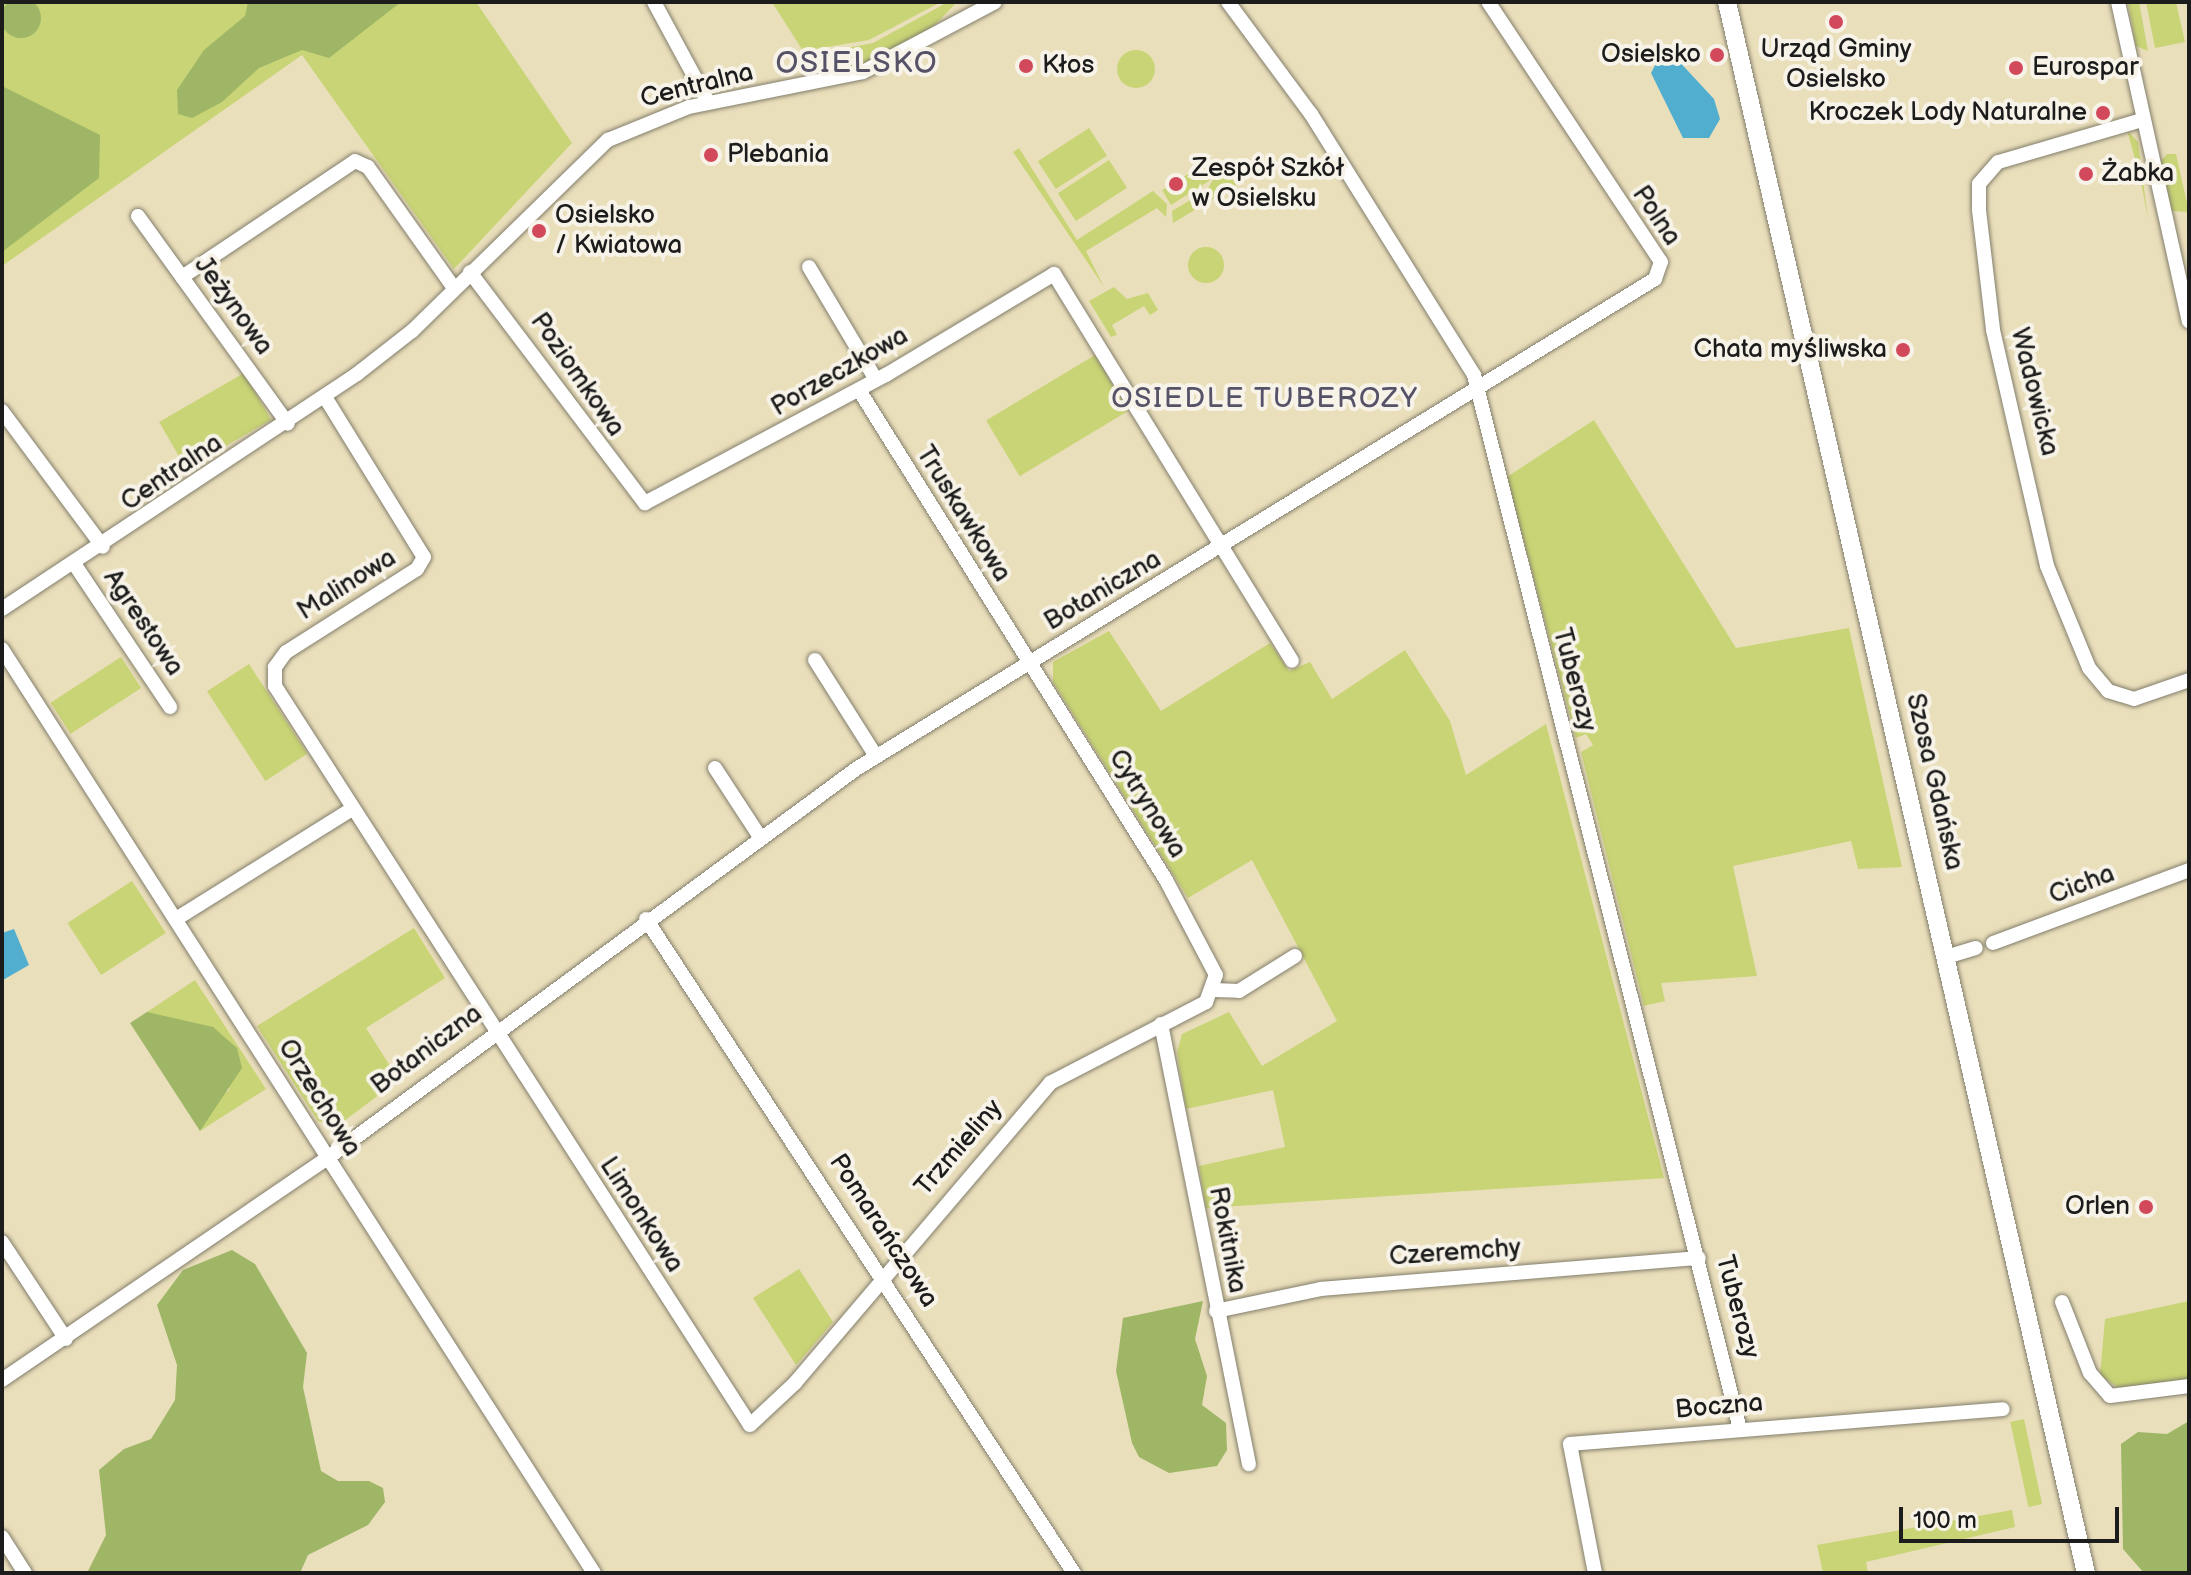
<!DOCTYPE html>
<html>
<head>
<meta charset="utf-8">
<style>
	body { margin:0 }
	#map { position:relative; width:2191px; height:1575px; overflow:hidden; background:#eadfbb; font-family:"Balsamiq Sans",sans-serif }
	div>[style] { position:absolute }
	.green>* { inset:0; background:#c8d475; transform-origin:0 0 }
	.round { border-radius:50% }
	.forest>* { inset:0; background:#9eb666 }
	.water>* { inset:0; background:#51aecf }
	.roads { filter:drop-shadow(0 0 2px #837e6c) drop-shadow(0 0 2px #837e6c) }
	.minor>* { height:14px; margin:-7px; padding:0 7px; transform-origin:7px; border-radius:7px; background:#fff }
	.major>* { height:18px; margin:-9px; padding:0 9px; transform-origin:9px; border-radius:9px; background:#fff }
	.dots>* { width:22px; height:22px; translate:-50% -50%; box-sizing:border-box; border:4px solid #f7f3e8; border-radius:50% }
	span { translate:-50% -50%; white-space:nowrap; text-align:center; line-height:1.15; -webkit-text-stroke:8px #f7f3e8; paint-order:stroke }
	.poi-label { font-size:26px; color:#1c1c1c }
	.right { translate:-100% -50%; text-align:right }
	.left { translate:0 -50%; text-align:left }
	.street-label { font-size:26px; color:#1c1c1c }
	.neighbourhood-label { font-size:28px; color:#565369; letter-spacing:2px }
	.quarter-label { font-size:30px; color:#565369; letter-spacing:2px }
	.frame { position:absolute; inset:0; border:4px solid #1c1c1c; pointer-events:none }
	.scale { position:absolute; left:1899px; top:1507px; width:220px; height:36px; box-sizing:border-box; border:4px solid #1c1c1c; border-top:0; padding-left:10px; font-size:24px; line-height:28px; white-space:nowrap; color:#1c1c1c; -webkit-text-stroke:6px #f7f3e8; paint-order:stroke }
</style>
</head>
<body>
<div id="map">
	<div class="green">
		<i style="clip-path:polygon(2px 2px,476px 2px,572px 143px,454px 269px,302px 55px,2px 266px)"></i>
		<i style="clip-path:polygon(772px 2px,941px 2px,869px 40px,803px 51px)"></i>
		<i style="clip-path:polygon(948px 2px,957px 2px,930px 30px,879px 59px,848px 70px,831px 63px,831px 51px,873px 43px)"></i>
		<i style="clip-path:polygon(2128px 2px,2139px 2px,2148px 51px,2136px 46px)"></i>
		<i style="clip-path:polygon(2146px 2px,2176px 2px,2185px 42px,2155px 48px)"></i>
		<i class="round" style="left:1117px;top:50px;width:38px;height:38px"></i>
		<i style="left:1089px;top:128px;width:33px;height:61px;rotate:57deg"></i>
		<i style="clip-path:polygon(2127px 130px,2138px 142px,2148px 219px,2140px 177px)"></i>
		<i style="clip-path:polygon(1019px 148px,1077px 240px,1153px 191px,1167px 204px,1166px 217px,1157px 208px,1086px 251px,1104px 287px,1013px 152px)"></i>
		<i style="clip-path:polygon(2167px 154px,2176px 154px,2189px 212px,2171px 211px,2161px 161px)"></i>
		<i style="left:1109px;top:160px;width:33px;height:61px;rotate:57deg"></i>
		<i style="clip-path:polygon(1211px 160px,1209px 181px,1171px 205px,1162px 190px)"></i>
		<i style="clip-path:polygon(1223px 163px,1236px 185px,1173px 223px,1172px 211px,1207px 190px)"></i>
		<i class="round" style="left:1188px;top:247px;width:36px;height:36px"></i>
		<i style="clip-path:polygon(1114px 287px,1127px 299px,1148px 293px,1158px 310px,1150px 315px,1144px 306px,1112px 325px,1117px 335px,1111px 337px,1089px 301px)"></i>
		<i style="left:1095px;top:355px;width:65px;height:127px;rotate:59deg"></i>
		<i style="left:244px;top:373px;width:54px;height:98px;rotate:60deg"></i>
		<i style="clip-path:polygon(1594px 420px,1736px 648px,1849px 628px,1902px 867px,1858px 869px,1851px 841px,1733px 866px,1757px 976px,1661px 983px,1665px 1001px,1644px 1006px,1581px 752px,1593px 745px,1586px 734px,1576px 738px,1507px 477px)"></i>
		<i style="clip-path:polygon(1109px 631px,1161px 711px,1270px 643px,1289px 671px,1310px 662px,1332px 699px,1405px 650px,1450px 721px,1466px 775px,1546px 724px,1664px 1178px,1206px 1208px,1199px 1166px,1285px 1147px,1273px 1090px,1186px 1109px,1177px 1052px,1182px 1034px,1229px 1012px,1262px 1066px,1337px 1021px,1252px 860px,1188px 898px,1053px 682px,1053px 662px)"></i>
		<i style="left:121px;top:657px;width:37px;height:84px;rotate:57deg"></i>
		<i style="left:249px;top:664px;width:107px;height:50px;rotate:57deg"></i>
		<i style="left:132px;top:881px;width:62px;height:77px;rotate:57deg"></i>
		<i style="clip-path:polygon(414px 928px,445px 978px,366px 1028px,399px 1080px,336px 1127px,318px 1121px,257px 1026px)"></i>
		<i style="clip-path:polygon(195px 980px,266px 1089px,200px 1131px,210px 1105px,230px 1089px,147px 1012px)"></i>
		<i style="clip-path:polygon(799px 1269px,833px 1322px,796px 1365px,753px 1298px)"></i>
		<i style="clip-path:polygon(2189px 1301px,2189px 1379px,2123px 1391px,2100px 1375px,2105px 1319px)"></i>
		<i style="left:2024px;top:1419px;width:87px;height:14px;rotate:78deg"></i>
		<i style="clip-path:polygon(2012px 1510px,2015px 1527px,1866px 1562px,1868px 1573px,1823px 1573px,1817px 1545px)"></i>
	</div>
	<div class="forest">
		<i class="round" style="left:1px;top:-2px;width:40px;height:40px"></i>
		<i style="clip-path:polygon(248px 2px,401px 2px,329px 58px,302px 50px,259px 68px,222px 102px,192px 118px,178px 114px,177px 90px,204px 50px,245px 16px)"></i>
		<i style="clip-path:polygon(2px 86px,100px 135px,99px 178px,2px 252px)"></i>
		<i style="clip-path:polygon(147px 1012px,213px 1027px,237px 1048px,242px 1068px,200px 1131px,130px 1023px)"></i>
		<i style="clip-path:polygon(232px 1250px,255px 1264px,307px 1353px,303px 1387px,321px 1471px,338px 1481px,369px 1481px,383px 1488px,385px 1502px,368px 1525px,308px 1555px,300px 1573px,87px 1573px,106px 1535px,99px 1470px,124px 1449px,151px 1439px,175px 1400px,177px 1365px,157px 1305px,183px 1270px)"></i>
		<i style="clip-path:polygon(1203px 1301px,1195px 1339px,1207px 1376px,1202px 1405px,1226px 1423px,1227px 1450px,1217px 1466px,1169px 1473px,1139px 1457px,1132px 1443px,1116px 1371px,1123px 1318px)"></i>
		<i style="clip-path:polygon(2189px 1421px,2189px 1573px,2144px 1573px,2123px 1549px,2121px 1444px,2138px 1432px,2167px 1434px)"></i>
	</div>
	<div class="water">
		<i style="clip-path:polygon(1661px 54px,1675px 57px,1714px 99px,1720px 119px,1709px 138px,1683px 138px,1651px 73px)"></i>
		<i style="clip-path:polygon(14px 929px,29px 965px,3px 980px,2px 933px)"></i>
	</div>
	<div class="roads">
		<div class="minor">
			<i style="left:654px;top:2px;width:114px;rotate:61.6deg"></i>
			<i style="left:1228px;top:2px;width:139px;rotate:53.5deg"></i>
			<i style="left:1311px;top:114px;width:308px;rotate:58deg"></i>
			<i style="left:1474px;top:375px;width:1087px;rotate:75.84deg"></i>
			<i style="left:2118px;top:2px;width:327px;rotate:77.5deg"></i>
			<i style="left:2142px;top:120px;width:150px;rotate:163.7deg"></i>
			<i style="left:1998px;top:162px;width:29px;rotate:131deg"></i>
			<i style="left:1979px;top:184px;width:26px;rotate:90deg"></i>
			<i style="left:1979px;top:210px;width:121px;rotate:83.3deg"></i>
			<i style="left:1993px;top:330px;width:242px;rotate:77.1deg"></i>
			<i style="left:2047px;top:566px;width:110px;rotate:67.6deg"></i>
			<i style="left:2089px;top:668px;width:30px;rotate:50deg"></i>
			<i style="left:2108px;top:691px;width:27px;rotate:17deg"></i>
			<i style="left:2134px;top:699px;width:58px;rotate:-19.1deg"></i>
			<i style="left:138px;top:216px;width:256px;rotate:54.2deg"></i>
			<i style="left:809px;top:267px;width:131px;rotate:59.3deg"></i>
			<i style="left:470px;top:272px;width:290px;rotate:52.9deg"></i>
			<i style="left:645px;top:503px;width:273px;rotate:-28deg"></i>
			<i style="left:886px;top:375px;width:196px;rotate:-31deg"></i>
			<i style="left:1054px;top:274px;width:454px;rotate:58.4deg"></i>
			<i style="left:182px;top:277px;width:208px;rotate:-33.8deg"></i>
			<i style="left:355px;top:161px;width:14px;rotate:25deg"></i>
			<i style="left:368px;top:167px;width:148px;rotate:54.6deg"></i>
			<i style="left:325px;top:397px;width:188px;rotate:58.3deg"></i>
			<i style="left:424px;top:557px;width:14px;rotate:120deg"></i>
			<i style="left:417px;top:569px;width:155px;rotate:147.6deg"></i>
			<i style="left:286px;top:652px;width:19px;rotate:126deg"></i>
			<i style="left:275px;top:667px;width:19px;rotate:90deg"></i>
			<i style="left:275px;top:686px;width:878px;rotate:57.27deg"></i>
			<i style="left:750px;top:1425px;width:62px;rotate:-43deg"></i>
			<i style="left:795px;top:1383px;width:394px;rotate:-49.6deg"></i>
			<i style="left:1050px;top:1083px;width:176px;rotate:-27.4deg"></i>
			<i style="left:1206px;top:1002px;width:29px;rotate:-70deg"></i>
			<i style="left:1216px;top:975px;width:107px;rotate:-117.8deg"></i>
			<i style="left:1166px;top:880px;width:578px;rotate:-122.07deg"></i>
			<i style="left:2px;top:411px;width:169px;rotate:53.4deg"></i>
			<i style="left:75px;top:565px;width:171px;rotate:56.2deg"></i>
			<i style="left:2px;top:609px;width:426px;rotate:-33.5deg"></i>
			<i style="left:357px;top:374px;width:70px;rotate:-38deg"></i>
			<i style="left:412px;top:331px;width:274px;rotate:-44.3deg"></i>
			<i style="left:608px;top:140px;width:87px;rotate:-22.2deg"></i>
			<i style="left:689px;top:107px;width:177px;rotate:-11.4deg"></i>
			<i style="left:863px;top:72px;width:149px;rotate:-27.9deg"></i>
			<i style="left:2px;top:649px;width:1097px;rotate:57.35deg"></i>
			<i style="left:815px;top:660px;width:114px;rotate:57.6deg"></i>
			<i style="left:715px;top:768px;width:82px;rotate:56.9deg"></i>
			<i style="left:176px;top:919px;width:208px;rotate:-32deg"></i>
			<i style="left:646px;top:919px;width:782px;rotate:56.8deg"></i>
			<i style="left:1993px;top:943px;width:209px;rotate:-20.4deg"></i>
			<i style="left:1946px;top:957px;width:31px;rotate:-17deg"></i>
			<i style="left:1214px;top:990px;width:25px;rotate:2deg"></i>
			<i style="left:1239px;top:991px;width:66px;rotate:-32deg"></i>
			<i style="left:1161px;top:1024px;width:449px;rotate:78.7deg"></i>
			<i style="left:2px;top:1242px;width:116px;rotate:56.6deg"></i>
			<i style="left:2062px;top:1302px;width:76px;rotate:68.5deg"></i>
			<i style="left:2090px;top:1373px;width:30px;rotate:49deg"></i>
			<i style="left:2110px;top:1396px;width:80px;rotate:-7.2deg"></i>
			<i style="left:1216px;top:1311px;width:107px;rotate:-11.8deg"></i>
			<i style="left:1321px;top:1289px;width:379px;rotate:-4.7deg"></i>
			<i style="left:2px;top:1380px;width:396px;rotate:-34.3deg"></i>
			<i style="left:329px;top:1157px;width:654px;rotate:-36.36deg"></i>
			<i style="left:856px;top:769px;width:937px;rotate:-31.52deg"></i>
			<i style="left:1655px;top:279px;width:18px;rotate:-71deg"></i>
			<i style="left:1661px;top:262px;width:312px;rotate:-123.6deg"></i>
			<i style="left:2px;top:1537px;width:43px;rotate:57.4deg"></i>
			<i style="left:1595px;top:1573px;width:131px;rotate:-101deg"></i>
			<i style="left:1570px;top:1444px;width:434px;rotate:-4.6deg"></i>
		</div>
		<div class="major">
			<i style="left:1727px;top:2px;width:1611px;rotate:77.13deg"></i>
		</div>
	</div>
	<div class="dots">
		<i style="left:1836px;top:22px;background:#d1495b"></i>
		<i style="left:1717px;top:55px;background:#d1495b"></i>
		<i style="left:1026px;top:66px;background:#d1495b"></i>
		<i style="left:2016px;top:68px;background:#d1495b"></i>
		<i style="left:2103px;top:113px;background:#d1495b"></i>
		<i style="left:711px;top:155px;background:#d1495b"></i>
		<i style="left:2086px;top:174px;background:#d1495b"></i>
		<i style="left:1176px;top:184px;background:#d1495b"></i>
		<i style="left:539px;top:231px;background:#d1495b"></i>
		<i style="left:1903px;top:350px;background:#d1495b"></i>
		<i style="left:2146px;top:1207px;background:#d1495b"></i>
	</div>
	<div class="poi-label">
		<span style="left:1836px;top:65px">Urząd Gminy<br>Osielsko</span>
		<span class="right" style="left:1701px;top:55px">Osielsko</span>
		<span class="left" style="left:1042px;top:66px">Kłos</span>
		<span class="left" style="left:2032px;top:68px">Eurospar</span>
		<span class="right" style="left:2087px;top:113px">Kroczek Lody Naturalne</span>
		<span class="left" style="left:727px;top:155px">Plebania</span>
		<span class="left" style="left:1192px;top:184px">Zespół Szkół<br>w Osielsku</span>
		<span class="left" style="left:2102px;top:174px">Żabka</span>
		<span class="left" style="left:555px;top:231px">Osielsko<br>/ Kwiatowa</span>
		<span class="right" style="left:1887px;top:350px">Chata myśliwska</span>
		<span class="right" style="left:2130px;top:1207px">Orlen</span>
	</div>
	<div class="street-label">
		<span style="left:697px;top:86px;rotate:-14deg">Centralna</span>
		<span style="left:1656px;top:216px;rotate:56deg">Polna</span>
		<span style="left:233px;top:306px;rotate:54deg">Jeżynowa</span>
		<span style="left:840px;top:372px;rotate:-30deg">Porzeczkowa</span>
		<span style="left:577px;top:375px;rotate:55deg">Poziomkowa</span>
		<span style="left:2034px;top:392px;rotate:76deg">Wadowicka</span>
		<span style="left:172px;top:473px;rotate:-34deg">Centralna</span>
		<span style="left:963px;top:514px;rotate:58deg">Truskawkowa</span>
		<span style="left:347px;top:585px;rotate:-32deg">Malinowa</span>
		<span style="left:1103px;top:591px;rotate:-31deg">Botaniczna</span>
		<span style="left:143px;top:623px;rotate:56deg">Agrestowa</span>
		<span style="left:1574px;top:680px;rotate:75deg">Tuberozy</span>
		<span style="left:1934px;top:782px;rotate:77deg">Szosa Gdańska</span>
		<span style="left:1147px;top:804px;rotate:58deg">Cytrynowa</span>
		<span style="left:2082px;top:885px;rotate:-21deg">Cicha</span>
		<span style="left:427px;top:1050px;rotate:-37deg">Botaniczna</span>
		<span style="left:319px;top:1098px;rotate:58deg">Orzechowa</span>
		<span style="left:959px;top:1148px;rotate:-49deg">Trzmieliny</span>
		<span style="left:641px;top:1215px;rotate:57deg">Limonkowa</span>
		<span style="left:883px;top:1231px;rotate:57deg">Pomarańczowa</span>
		<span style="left:1227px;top:1240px;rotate:79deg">Rokitnika</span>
		<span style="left:1455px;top:1253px;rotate:-4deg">Czeremchy</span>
		<span style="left:1737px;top:1307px;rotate:75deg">Tuberozy</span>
		<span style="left:1719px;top:1407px;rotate:-5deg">Boczna</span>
	</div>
	<div class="neighbourhood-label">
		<span style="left:1265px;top:399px">OSIEDLE TUBEROZY</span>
	</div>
	<div class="quarter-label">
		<span style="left:857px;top:63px">OSIELSKO</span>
	</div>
	<div class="frame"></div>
	<div class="scale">100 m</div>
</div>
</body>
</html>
